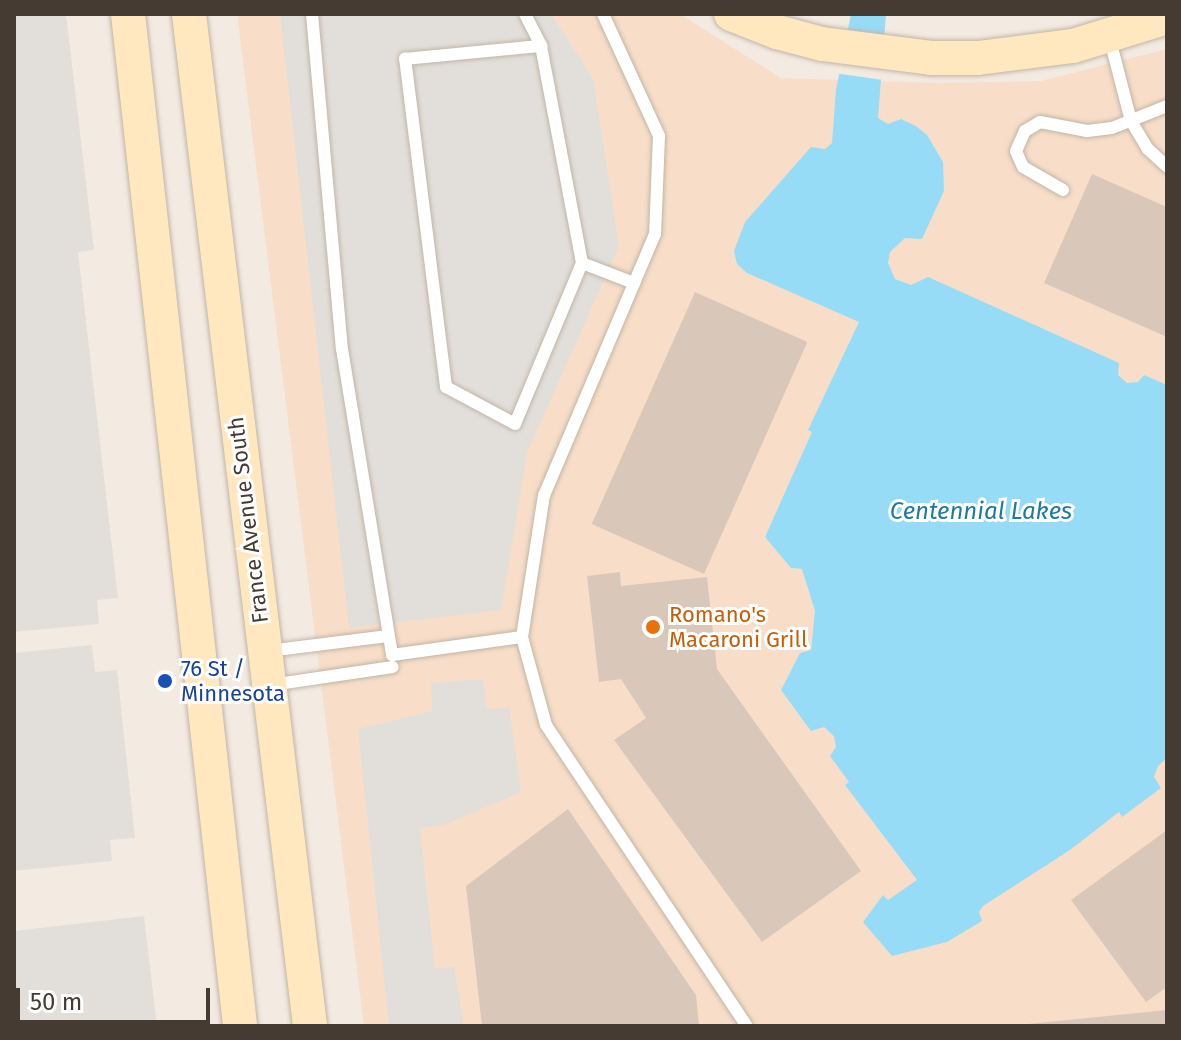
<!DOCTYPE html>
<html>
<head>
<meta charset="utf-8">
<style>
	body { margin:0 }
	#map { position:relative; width:1181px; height:1040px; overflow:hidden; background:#f3ebe2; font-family:"Fira Sans",sans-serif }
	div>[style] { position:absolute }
	.commercial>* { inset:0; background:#f8dec9 }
	.parking>* { inset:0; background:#e2dfdb }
	.water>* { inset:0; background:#96dcf7 }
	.pier>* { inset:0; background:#f3ebe2; transform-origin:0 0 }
	.building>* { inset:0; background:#d9c8b9; transform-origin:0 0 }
	.roads { filter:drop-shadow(0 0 2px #c2b5a6) drop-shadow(0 0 2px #c2b5a6) }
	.lane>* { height:12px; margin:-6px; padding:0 6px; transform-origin:6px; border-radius:6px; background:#fff }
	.secondary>* { height:34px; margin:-17px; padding:0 17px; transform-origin:17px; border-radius:17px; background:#ffe7c0 }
	.dots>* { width:22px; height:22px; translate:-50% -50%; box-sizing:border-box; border:4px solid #fff; border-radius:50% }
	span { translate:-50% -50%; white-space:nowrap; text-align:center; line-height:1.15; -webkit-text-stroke:6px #fff; paint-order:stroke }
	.street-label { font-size:22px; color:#453b32 }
	.food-label { font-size:22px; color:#c56008 }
	.left { translate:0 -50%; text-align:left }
	.transit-label { font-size:22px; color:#164399 }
	.water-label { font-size:24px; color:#1f7aa2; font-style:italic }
	.frame { position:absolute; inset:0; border:16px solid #453b32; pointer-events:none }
	.scale { position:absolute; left:16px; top:988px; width:194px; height:36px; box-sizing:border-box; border:4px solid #453b32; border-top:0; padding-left:10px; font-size:24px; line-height:28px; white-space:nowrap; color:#453b32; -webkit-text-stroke:6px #fff; paint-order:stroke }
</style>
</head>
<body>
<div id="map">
	<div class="commercial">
		<i style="clip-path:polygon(237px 14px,680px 14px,781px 78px,936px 83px,1041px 81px,1167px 49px,1167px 1026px,364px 1026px)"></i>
	</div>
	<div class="parking">
		<i style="clip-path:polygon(66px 14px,94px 250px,78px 252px,118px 598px,97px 600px,99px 624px,14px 632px,14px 15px)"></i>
		<i style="clip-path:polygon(280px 14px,551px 14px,593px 78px,619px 246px,527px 453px,501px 610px,349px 628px)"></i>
		<i style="clip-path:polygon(92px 645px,95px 672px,117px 670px,135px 838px,110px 840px,112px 861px,14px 871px,14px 653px)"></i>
		<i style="clip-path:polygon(483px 679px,487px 709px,509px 707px,521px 792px,444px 825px,420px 828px,435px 969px,454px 966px,464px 1026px,389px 1026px,358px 729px,432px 711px,431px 683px)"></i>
		<i style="clip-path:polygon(144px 916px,157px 1026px,14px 1026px,14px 931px)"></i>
	</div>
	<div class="water">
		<i style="clip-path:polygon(851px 14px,886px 14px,878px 118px,888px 124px,901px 119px,916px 126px,927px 135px,943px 162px,944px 191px,922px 239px,905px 238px,890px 252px,888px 263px,895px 279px,911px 285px,928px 277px,1119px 363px,1118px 375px,1127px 383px,1138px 382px,1144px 375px,1167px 385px,1167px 758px,1158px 766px,1154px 777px,1161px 788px,1122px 817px,1119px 812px,1070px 850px,983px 906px,979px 912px,982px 921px,947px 942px,892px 956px,863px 922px,883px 895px,888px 900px,917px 880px,845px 785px,849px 782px,830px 756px,836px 747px,834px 736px,824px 727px,811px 731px,781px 690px,800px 653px,811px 650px,815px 611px,802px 569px,791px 568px,765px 537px,812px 432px,808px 430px,859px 322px,747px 273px,737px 264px,734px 251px,745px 222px,811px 147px,825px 149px,832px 143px,836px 90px)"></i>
	</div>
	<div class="pier">
		<i style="left:844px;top:29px;width:44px;height:45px;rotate:8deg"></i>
	</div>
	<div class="building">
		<i style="clip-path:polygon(1092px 174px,1167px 207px,1167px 337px,1044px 283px)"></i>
		<i style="left:695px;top:292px;width:123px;height:254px;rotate:24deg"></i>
		<i style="clip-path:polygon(620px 572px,621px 586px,707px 577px,717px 669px,861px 871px,762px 942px,614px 740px,646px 718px,621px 679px,599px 682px,587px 576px)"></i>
		<i style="clip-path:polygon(568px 809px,696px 995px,699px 1026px,482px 1026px,466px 886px)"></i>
		<i style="clip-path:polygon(1167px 830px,1167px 987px,1146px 1002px,1071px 900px)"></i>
		<i style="clip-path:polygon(1167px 1010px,1167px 1026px,1028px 1026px,1028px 1024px)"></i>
	</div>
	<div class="roads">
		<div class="lane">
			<i style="left:312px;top:14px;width:336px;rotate:84.9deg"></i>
			<i style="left:342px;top:349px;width:310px;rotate:80.7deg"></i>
			<i style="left:392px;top:655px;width:131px;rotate:-7.9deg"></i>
			<i style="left:525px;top:14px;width:36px;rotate:63deg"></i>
			<i style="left:541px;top:46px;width:221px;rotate:79.3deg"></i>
			<i style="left:582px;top:263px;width:174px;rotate:112.6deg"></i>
			<i style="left:515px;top:424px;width:78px;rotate:-151.8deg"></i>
			<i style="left:446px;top:387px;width:331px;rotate:-97.1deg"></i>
			<i style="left:405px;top:59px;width:137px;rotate:-5.5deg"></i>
			<i style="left:603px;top:14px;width:134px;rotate:65.3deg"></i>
			<i style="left:659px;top:136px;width:98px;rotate:92.3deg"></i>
			<i style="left:655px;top:234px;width:284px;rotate:113deg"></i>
			<i style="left:544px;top:495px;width:144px;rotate:98.8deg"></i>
			<i style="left:522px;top:637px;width:91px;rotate:74.7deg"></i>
			<i style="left:546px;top:725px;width:362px;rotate:56.3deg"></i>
			<i style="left:1109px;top:36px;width:88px;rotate:75.5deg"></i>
			<i style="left:1131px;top:121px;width:33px;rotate:59deg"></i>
			<i style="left:1148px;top:149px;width:26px;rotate:43deg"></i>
			<i style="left:1063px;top:190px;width:46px;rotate:-150.1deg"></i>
			<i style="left:1023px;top:167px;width:17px;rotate:-114deg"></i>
			<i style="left:1016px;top:151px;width:22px;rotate:-66deg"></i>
			<i style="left:1025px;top:131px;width:17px;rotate:-31deg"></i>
			<i style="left:1040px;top:122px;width:48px;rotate:10.8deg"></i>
			<i style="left:1087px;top:131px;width:25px;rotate:-7deg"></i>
			<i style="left:1112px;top:128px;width:59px;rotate:-21.8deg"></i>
			<i style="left:582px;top:263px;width:56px;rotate:21deg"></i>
			<i style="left:268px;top:651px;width:121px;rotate:-7.1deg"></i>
			<i style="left:271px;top:685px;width:123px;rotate:-8.4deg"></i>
		</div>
		<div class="secondary">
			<i style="left:128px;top:14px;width:1018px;rotate:83.68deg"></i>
			<i style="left:189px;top:14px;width:1019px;rotate:83.18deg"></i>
			<i style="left:731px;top:14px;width:49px;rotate:21.4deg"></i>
			<i style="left:777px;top:32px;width:47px;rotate:14.9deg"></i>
			<i style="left:822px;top:44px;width:110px;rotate:7.3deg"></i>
			<i style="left:931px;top:58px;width:47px"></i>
			<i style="left:978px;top:58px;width:96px;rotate:-7.2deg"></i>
			<i style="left:1073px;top:46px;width:98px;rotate:-17.1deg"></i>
		</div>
	</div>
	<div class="dots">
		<i style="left:653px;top:627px;background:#e8710a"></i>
		<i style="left:165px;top:681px;background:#1a4fb4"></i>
	</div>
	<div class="street-label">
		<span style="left:248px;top:520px;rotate:-97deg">France Avenue South</span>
	</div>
	<div class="food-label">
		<span class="left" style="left:669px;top:627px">Romano's<br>Macaroni Grill</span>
	</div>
	<div class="transit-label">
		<span class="left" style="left:181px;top:681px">76 St /<br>Minnesota</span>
	</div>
	<div class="water-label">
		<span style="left:981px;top:512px">Centennial Lakes</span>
	</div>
	<div class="frame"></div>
	<div class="scale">50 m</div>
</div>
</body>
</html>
